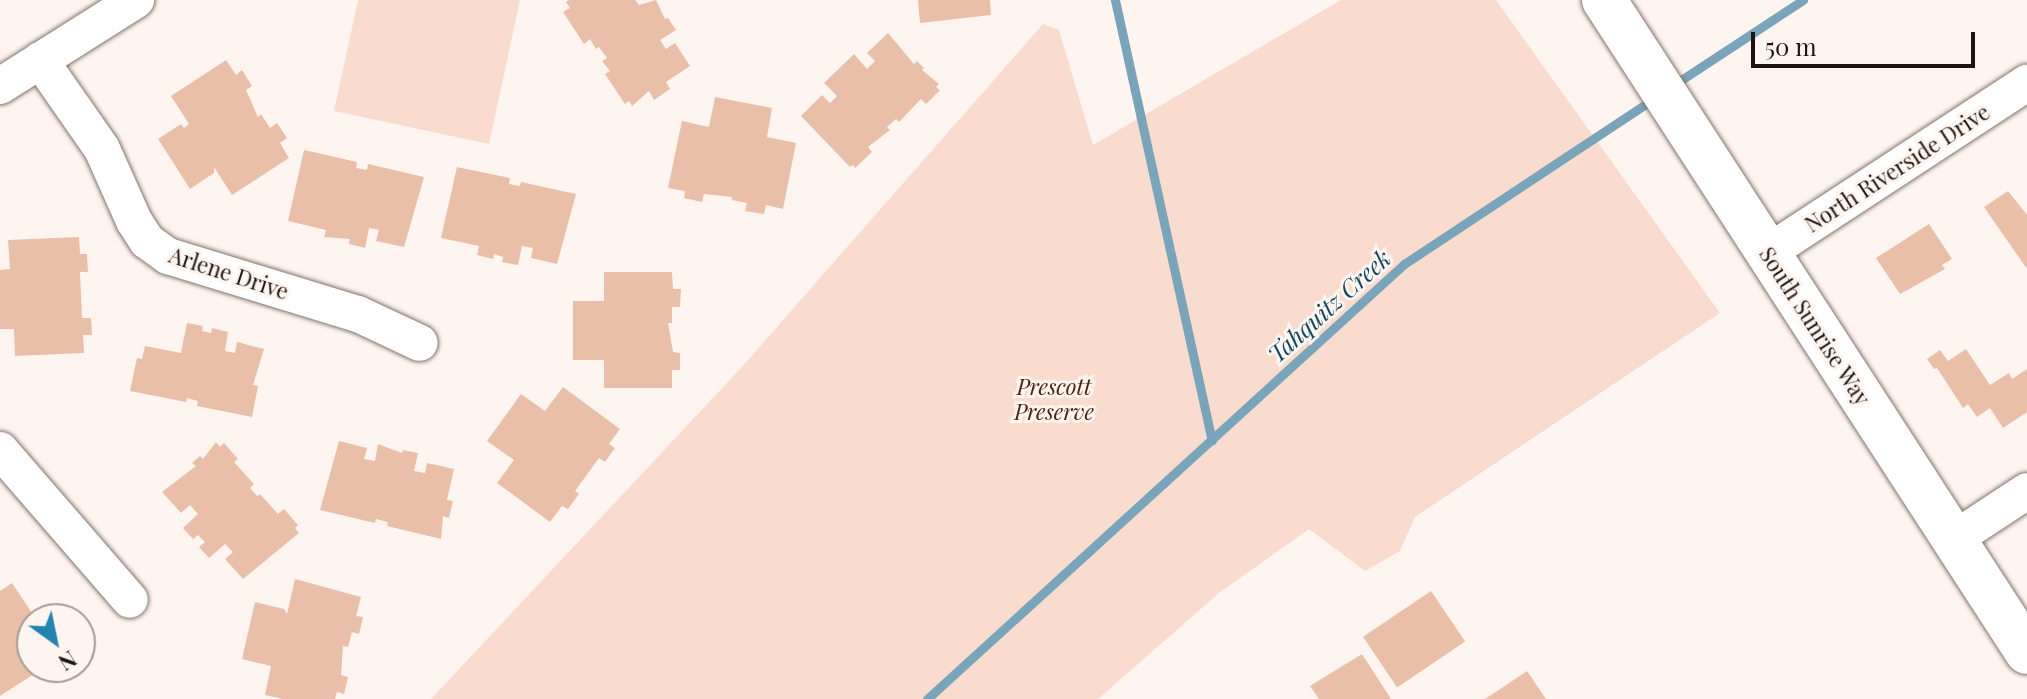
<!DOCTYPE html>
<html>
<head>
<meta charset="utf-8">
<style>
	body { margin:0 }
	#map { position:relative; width:2027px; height:699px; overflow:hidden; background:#fff5f0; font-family:"Playfair Display",serif }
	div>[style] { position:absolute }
	.green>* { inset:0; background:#f9dcce }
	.stream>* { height:9px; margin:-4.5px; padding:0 4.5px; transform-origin:4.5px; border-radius:4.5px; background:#78a4bc }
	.building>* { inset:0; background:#eabfa7; transform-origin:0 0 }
	.roads { filter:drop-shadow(0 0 2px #83756d) drop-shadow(0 0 2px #83756d) }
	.minor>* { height:36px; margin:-18px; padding:0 18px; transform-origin:18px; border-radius:18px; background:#fff }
	.major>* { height:44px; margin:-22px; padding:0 22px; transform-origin:22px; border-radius:22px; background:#fff }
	span { translate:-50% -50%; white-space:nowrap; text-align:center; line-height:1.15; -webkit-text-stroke:6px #fff5f0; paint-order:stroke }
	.street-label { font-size:22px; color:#1b1613 }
	.park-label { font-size:22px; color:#4c2309; font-style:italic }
	.water-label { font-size:24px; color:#0f4963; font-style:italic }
	.north { position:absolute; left:16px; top:603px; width:80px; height:80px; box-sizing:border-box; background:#fff5f0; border:2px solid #a49c98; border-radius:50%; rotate:147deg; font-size:22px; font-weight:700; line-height:32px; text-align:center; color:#1b1613 }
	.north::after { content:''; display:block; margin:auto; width:28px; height:36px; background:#2384af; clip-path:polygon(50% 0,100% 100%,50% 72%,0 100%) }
	.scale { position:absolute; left:1751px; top:32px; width:224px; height:36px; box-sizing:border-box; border:4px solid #1b1613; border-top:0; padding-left:10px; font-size:24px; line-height:28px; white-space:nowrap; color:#1b1613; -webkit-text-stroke:6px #fff5f0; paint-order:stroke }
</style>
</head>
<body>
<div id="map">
	<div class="green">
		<i style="clip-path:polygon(358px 0,520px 0,489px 144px,334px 111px)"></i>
		<i style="clip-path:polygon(1341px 0,1496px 0,1720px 313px,1415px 517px,1400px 551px,1365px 571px,1309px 529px,1219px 593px,1098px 699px,431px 699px,740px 369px,1043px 24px,1059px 30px,1093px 145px)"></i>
	</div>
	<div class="stream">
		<i style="left:1115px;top:0;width:451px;rotate:77.6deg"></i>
		<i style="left:1672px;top:86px;width:157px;rotate:-33.3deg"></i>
		<i style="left:927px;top:699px;width:646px;rotate:-42.36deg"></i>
		<i style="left:1404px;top:264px;width:299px;rotate:-33.5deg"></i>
	</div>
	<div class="building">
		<i style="clip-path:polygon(569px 0,635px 0,639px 5px,656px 0,665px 19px,668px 18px,676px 30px,660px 40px,666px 49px,675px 43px,690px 66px,666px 82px,670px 89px,654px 100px,649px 91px,632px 106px,629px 101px,625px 104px,605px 74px,610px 71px,602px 61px,607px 58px,599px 47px,596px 49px,590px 39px,584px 44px,563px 12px,570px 8px,566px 2px)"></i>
		<i style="clip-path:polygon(918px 0,990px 0,991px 15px,920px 23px)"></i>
		<i style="clip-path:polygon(888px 33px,914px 64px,917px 61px,924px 68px,922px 70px,939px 84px,936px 87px,940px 90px,926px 104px,921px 99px,899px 122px,896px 119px,887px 127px,890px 130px,868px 147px,872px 152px,855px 168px,853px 165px,850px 167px,801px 116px,822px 95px,830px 103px,837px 96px,824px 83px,854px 54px,867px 69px,875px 61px,867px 53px)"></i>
		<i style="clip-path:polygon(226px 60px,236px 75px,242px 70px,252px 86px,246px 90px,258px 117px,261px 114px,270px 128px,277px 123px,287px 138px,280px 143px,289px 158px,232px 195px,214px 167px,214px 173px,190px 189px,158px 139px,181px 124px,184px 128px,189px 124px,171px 96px)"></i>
		<i style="clip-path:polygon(715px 97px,772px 108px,767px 137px,796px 143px,783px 209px,766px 205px,764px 214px,745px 211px,747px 203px,732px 200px,732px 197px,704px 194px,702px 202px,684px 198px,685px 191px,668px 188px,682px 121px,709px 127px)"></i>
		<i style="clip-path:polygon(304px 150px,357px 162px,356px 168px,367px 170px,368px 164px,424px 177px,404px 247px,376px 241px,379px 230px,369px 228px,365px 248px,349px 244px,350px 239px,324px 237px,326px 230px,288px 221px)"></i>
		<i style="clip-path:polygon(457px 167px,510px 178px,509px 184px,520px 186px,521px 182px,576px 194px,557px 264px,531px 258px,533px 248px,522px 246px,518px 265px,502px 262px,503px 257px,494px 254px,493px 259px,477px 255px,479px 246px,441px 238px)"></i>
		<i style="clip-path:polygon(2008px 191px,2027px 215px,2027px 269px,1984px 207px)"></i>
		<i style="clip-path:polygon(1929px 224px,1952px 259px,1942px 265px,1945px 269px,1900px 294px,1876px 258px)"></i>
		<i style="clip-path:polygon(79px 237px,80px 254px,87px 254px,88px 272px,80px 272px,82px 318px,91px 318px,92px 335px,83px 335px,84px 353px,15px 356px,14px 329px,0 329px,0 270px,10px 269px,8px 240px)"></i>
		<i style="clip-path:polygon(604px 272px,672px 272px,673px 289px,681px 289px,680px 307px,672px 307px,672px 323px,668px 323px,673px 352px,680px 353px,680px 370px,672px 370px,672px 388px,604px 388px,604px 360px,573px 360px,573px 301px,604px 301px)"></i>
		<i style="clip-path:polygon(187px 323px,203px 326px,202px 331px,211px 333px,212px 328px,228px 332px,225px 351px,235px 353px,237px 342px,264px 349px,253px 385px,258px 386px,252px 417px,197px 406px,198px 401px,187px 398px,186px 402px,130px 391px,137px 358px,142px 359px,145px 346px,181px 353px)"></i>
		<i style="clip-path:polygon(1966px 349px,1990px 385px,2009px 373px,2012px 379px,2027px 369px,2027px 412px,2003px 428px,1990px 408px,1977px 417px,1968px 404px,1963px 408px,1937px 368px,1934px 369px,1927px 359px,1940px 350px,1948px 361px)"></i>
		<i style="clip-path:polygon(563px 387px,620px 429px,609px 444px,615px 448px,605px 462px,599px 458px,575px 491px,579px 494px,568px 509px,562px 506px,550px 522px,497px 483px,514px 460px,487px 441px,521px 394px,545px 411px)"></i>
		<i style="clip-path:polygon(339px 441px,367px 448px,364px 459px,375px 461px,378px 444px,402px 453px,403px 450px,418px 453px,414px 471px,425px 473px,427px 463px,454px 469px,447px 500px,453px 501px,449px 518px,443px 516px,441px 539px,387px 526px,388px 522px,376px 519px,375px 523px,320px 510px)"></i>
		<i style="clip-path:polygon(216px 442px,220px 447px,224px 443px,238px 459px,234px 462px,254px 484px,250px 488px,257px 496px,260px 494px,278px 514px,284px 509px,298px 525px,295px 528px,299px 533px,243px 579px,225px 559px,233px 552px,225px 544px,209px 558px,199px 547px,205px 542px,198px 535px,193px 539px,183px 528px,198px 514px,190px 505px,181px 513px,162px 492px,196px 466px,192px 463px,200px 456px,203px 459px)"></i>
		<i style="clip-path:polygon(295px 579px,361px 597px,356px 616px,363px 617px,359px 634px,352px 632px,348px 647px,343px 646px,341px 675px,348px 677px,344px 694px,337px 692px,335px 699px,283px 699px,265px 695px,271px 666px,242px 659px,255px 602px,284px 609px,287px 614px)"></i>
		<i style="clip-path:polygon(12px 583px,36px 619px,32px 619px,32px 640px,19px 649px,37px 672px,0 696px,0 591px)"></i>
		<i style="left:1431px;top:591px;width:61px;height:82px;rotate:56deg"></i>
		<i style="clip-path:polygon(1362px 654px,1391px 699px,1319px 699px,1310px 686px)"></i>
		<i style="clip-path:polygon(1527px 671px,1546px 699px,1485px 699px)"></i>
	</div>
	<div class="roads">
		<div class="minor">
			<i style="left:40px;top:60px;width:108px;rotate:55.1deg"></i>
			<i style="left:102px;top:149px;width:79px;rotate:66deg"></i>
			<i style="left:134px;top:221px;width:24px;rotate:57deg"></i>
			<i style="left:147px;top:241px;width:26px;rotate:36deg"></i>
			<i style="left:168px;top:256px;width:199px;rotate:17deg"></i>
			<i style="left:358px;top:314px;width:68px;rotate:25.1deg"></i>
			<i style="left:0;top:86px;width:161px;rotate:-32.3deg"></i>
			<i style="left:1767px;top:253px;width:311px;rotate:-33.2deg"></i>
			<i style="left:0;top:450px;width:198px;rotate:49.1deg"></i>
			<i style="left:1954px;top:539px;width:87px;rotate:-33.3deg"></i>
		</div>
		<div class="major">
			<i style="left:1604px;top:0;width:777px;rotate:57.03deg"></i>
		</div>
	</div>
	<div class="street-label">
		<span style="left:1897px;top:168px;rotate:-33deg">North Riverside Drive</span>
		<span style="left:229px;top:273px;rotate:18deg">Arlene Drive</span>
		<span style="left:1815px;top:326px;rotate:57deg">South Sunrise Way</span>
	</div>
	<div class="park-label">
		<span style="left:1054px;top:399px">Prescott<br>Preserve</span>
	</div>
	<div class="water-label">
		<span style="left:1329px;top:306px;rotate:-42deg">Tahquitz Creek</span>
	</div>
	<div class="north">N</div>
	<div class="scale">50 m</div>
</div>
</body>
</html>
